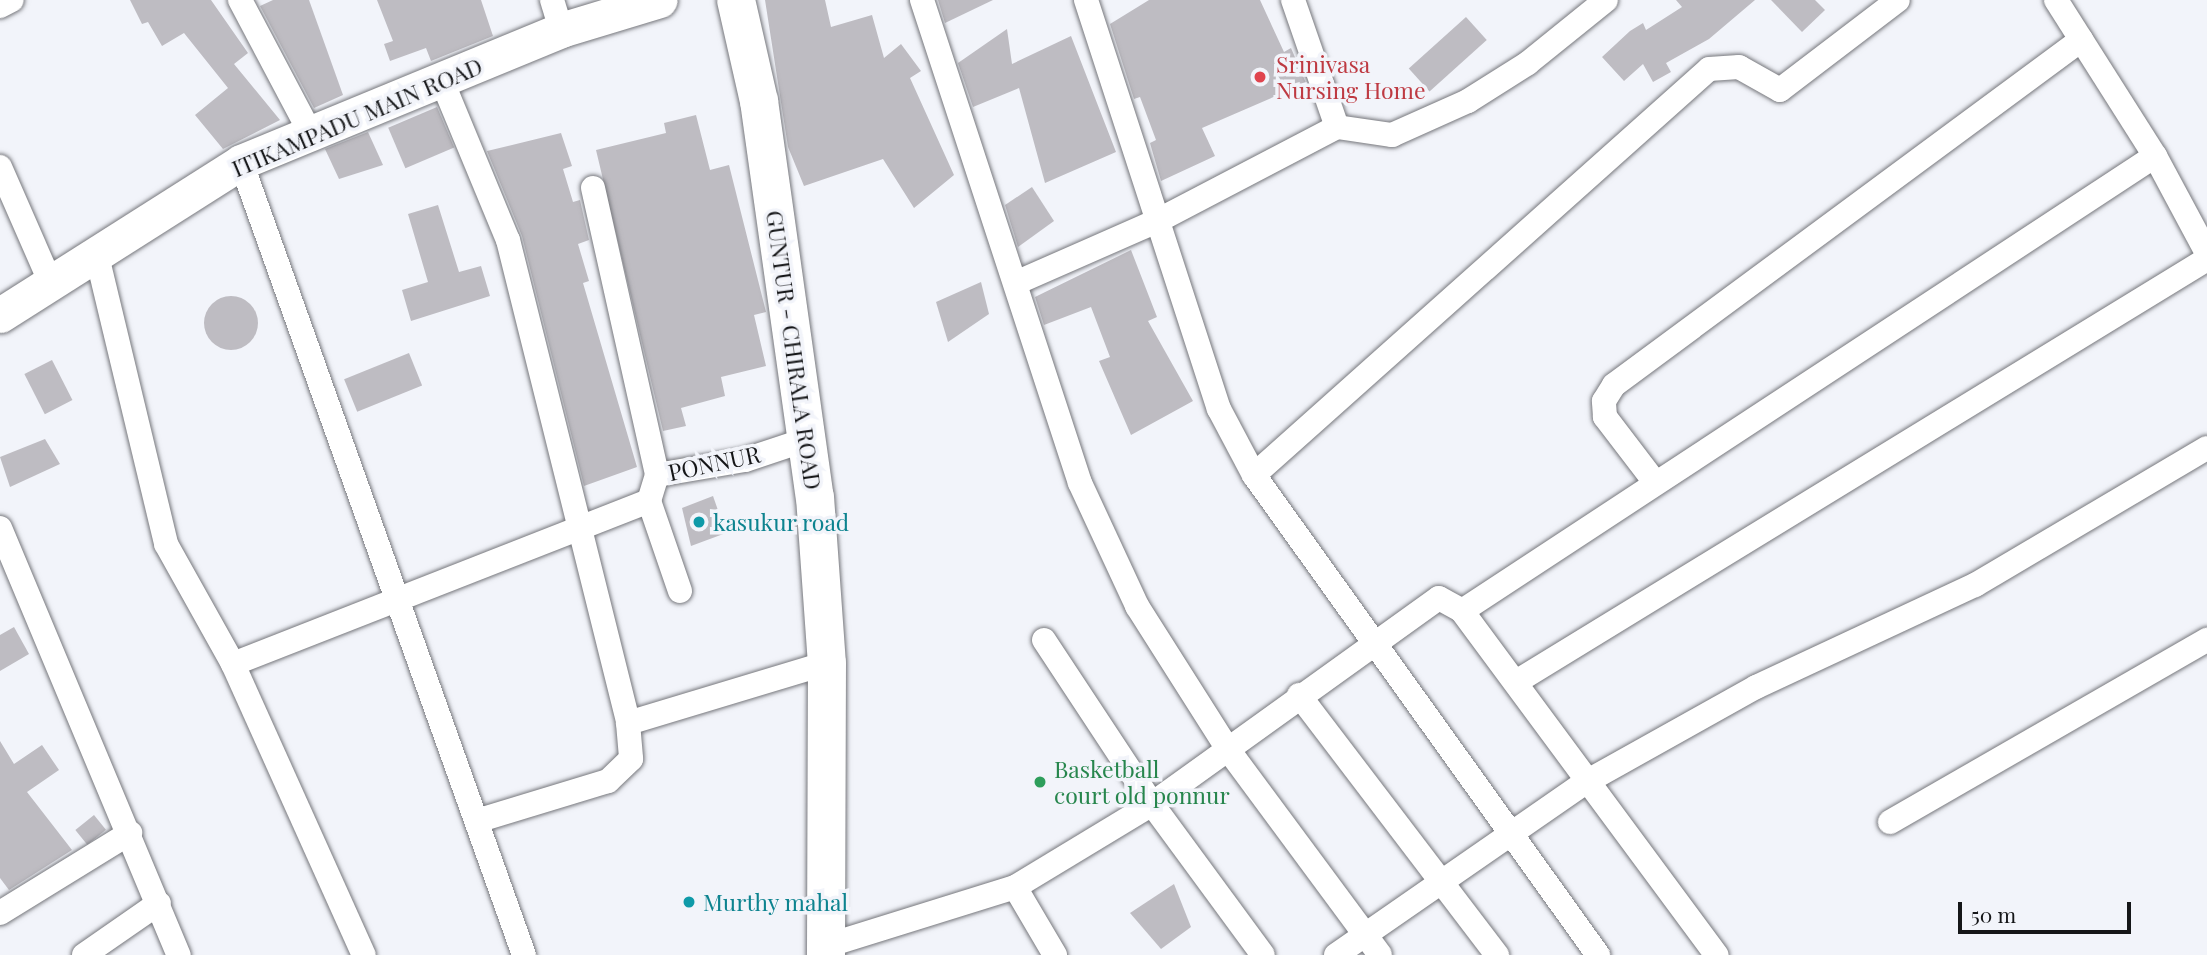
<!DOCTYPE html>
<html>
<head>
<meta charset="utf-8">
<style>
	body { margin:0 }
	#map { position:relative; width:2207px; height:955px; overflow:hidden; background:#f2f4fa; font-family:"Playfair Display",serif }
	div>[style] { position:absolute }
	.building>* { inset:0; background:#bebcc2; transform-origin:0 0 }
	.round { border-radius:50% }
	.roads { filter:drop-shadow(0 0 2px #76777c) drop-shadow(0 0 2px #76777c) }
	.street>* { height:24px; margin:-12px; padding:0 12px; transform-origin:12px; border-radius:12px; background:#fff }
	.secondary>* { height:35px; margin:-17.5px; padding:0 17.5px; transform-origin:17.5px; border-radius:17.5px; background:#fff }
	.primary>* { height:38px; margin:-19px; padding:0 19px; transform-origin:19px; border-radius:19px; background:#fff }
	.dots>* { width:19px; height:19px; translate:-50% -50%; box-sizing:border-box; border:4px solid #f2f4fa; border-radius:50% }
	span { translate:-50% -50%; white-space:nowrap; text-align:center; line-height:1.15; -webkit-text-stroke:7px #f2f4fa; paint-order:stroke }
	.health-label { font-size:23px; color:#be3a42 }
	.left { translate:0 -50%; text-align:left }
	.street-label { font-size:23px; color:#151618 }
	.culture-label { font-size:23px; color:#0d838f }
	.leisure-label { font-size:23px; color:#27864d }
	.scale { position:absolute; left:1958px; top:902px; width:173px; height:32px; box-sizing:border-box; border:4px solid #151618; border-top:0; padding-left:9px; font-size:21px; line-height:24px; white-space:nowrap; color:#151618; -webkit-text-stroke:5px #f2f4fa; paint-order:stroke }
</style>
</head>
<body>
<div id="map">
	<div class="building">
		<i style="clip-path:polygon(130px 0,211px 0,248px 53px,234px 64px,280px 120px,223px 149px,195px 115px,228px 88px,184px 33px,162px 46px,148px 22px,142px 24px)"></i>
		<i style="clip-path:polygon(273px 0,309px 0,343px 95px,314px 108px,260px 6px)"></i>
		<i style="clip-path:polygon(377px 0,481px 0,493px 36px,431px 61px,426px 48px,390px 61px,384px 44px,393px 41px)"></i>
		<i style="clip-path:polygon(765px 0,825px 0,831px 27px,872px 15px,884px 58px,901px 44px,921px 71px,910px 78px,954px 175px,914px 208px,883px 159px,804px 186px,788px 147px)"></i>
		<i style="clip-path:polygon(938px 0,993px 0,945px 23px)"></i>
		<i style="clip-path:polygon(1149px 0,1260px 0,1284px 52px,1291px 48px,1306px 83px,1202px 128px,1215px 156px,1161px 181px,1150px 143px,1156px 140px,1140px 97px,1134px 99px,1110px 24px)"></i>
		<i style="clip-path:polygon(1676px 0,1755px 0,1709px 39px,1666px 63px,1671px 72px,1653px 82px,1643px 64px,1624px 81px,1602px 57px,1630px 31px,1643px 23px,1646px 30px,1682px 7px)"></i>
		<i style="clip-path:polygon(1771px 0,1815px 0,1825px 10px,1802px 32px)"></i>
		<i style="left:1466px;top:17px;width:31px;height:77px;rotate:48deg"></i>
		<i style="clip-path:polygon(1007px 29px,1012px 64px,1071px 36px,1116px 152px,1045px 183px,1019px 88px,973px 107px,958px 63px)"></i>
		<i style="left:437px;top:107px;width:44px;height:53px;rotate:67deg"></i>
		<i style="clip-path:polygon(696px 115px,710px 170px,729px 165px,766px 312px,754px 315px,766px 366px,721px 377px,725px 396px,681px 408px,686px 426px,663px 431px,596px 150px,666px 133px,664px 123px)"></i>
		<i style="clip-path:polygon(368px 132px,383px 165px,339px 179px,325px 149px)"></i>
		<i style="clip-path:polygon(561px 133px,572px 166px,563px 169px,573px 202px,580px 200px,589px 240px,578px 244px,589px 281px,583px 283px,637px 467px,584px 486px,522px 236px,487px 151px)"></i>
		<i style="clip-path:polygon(1032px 187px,1054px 221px,1018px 247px,1005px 205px)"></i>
		<i style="clip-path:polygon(438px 205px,459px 272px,481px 266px,490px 296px,411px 321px,402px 290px,428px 282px,408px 214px)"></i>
		<i style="clip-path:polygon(1131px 250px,1157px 317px,1148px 321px,1193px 401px,1131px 435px,1099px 361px,1110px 357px,1091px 307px,1044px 325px,1035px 297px)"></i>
		<i style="clip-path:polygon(981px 282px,989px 314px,948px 342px,936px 302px)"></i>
		<i class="round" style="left:204px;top:296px;width:54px;height:54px"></i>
		<i style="left:409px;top:353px;width:35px;height:70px;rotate:68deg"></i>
		<i style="left:52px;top:360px;width:45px;height:31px;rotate:63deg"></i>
		<i style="clip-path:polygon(45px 439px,60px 464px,10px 487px,0 457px)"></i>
		<i style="clip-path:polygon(713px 496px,726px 533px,691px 546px,682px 508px)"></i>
		<i style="clip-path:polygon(14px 627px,29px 654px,0 671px,0 635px)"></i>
		<i style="clip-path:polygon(0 741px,14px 764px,42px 745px,59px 770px,27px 792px,72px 850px,9px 890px,0 878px)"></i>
		<i style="left:94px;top:815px;width:19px;height:24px;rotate:51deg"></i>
		<i style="clip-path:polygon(1174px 884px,1191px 927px,1161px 949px,1130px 913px)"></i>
	</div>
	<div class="roads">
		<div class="street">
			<i style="left:240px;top:0;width:149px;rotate:62.1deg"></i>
			<i style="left:552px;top:0;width:31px;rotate:73deg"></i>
			<i style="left:922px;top:0;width:508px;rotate:71.89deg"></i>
			<i style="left:1080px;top:483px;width:136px;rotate:65.1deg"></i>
			<i style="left:1137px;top:606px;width:168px;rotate:57.6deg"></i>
			<i style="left:1227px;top:748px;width:257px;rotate:53.5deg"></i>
			<i style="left:1086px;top:0;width:430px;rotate:72deg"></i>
			<i style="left:1219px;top:409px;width:75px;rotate:62.1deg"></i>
			<i style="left:1254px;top:475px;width:591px;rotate:54.37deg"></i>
			<i style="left:1293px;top:0;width:134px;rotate:70.9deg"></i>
			<i style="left:2056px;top:0;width:185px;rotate:57.6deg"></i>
			<i style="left:2155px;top:156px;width:110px;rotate:61.8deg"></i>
			<i style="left:0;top:6px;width:13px;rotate:-27deg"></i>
			<i style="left:442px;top:81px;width:172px;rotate:67.5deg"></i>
			<i style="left:508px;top:240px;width:498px;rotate:76deg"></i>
			<i style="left:628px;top:723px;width:36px;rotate:85deg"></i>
			<i style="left:631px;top:759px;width:32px;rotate:136deg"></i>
			<i style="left:608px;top:781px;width:134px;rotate:163.1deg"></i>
			<i style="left:241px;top:162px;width:842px;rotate:70.36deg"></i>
			<i style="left:0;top:167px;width:128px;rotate:66.4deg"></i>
			<i style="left:593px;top:188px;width:294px;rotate:77.4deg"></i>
			<i style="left:97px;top:256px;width:296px;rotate:76.5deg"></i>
			<i style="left:166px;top:544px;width:137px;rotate:60.8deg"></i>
			<i style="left:233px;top:664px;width:319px;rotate:65.8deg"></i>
			<i style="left:1018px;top:282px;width:154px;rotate:-23.7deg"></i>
			<i style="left:1159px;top:220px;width:201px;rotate:-27.6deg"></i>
			<i style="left:1337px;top:127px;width:56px;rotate:8.3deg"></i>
			<i style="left:1392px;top:135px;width:83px;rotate:-24.1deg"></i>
			<i style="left:1468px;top:101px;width:71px;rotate:-32.3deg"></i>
			<i style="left:1528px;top:63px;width:100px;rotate:-38.9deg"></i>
			<i style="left:1254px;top:475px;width:610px;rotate:-41.74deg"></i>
			<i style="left:1709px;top:69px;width:30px;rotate:-4deg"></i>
			<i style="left:1739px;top:67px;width:47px;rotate:29.3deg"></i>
			<i style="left:1780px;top:90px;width:148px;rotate:-37.3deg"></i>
			<i style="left:1654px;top:481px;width:81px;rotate:-127.4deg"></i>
			<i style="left:1605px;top:417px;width:16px;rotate:-94deg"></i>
			<i style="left:1604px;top:401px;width:19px;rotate:-58deg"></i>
			<i style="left:1614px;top:385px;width:581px;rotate:-36.46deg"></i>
			<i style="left:0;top:528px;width:463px;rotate:67.3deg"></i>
			<i style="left:680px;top:591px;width:95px;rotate:-109deg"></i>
			<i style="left:649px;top:501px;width:27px;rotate:-73deg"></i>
			<i style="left:657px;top:475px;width:89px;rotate:-9.7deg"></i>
			<i style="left:745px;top:460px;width:66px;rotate:-18.4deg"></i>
			<i style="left:1462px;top:611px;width:829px;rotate:-33.29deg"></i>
			<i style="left:1044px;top:640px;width:196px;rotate:56.6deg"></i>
			<i style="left:1152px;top:804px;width:187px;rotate:53.7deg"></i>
			<i style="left:233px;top:664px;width:447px;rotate:-21.4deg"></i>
			<i style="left:1516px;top:682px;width:810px;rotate:-31.47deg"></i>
			<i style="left:1299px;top:695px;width:327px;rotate:52.7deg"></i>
			<i style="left:628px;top:723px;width:208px;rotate:-16.8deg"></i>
			<i style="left:1890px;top:822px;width:366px;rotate:-29.9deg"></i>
			<i style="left:1015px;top:887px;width:79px;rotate:59.5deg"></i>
			<i style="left:0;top:913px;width:153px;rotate:-31.6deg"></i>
			<i style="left:829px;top:945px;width:195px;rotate:-17.3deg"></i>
			<i style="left:1015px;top:887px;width:160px;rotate:-31.2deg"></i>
			<i style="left:1152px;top:804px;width:353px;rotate:-35.7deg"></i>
			<i style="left:1439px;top:598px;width:26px;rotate:29deg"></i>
			<i style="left:1462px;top:611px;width:428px;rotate:53.5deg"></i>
			<i style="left:84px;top:955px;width:91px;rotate:-34.7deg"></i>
			<i style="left:1336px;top:955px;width:304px;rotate:-34.7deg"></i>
			<i style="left:1586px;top:782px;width:195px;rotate:-29.2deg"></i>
			<i style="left:1756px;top:687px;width:242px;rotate:-25deg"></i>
			<i style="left:1975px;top:585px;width:269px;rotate:-30.6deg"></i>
		</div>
		<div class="secondary">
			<i style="left:0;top:315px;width:285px;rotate:-32.4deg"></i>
			<i style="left:241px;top:162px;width:346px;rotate:-22.4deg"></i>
			<i style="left:561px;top:30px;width:103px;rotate:-16.9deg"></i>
		</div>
		<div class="primary">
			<i style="left:736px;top:0;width:104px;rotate:77.2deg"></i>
			<i style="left:759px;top:101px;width:400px;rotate:82deg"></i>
			<i style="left:815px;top:497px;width:166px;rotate:85.9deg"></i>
			<i style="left:827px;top:663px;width:292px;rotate:90.2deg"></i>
		</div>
	</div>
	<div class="dots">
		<i style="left:1260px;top:77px;background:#e0444e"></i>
		<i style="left:699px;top:522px;background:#0f9aa8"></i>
		<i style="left:1040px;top:782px;background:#2e9e5b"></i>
		<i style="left:689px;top:902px;background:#0f9aa8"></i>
	</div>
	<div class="health-label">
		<span class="left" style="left:1276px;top:77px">Srinivasa<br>Nursing Home</span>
	</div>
	<div class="street-label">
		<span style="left:357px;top:117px;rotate:-23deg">ITIKAMPADU MAIN ROAD</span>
		<span style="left:794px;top:350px;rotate:82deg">GUNTUR - CHIRALA ROAD</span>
		<span style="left:714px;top:463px;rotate:-12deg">PONNUR</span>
	</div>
	<div class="culture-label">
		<span class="left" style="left:713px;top:522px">kasukur road</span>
		<span class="left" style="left:703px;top:902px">Murthy mahal</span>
	</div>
	<div class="leisure-label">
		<span class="left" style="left:1054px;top:782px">Basketball<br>court old ponnur</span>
	</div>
	<div class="scale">50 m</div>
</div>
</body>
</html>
